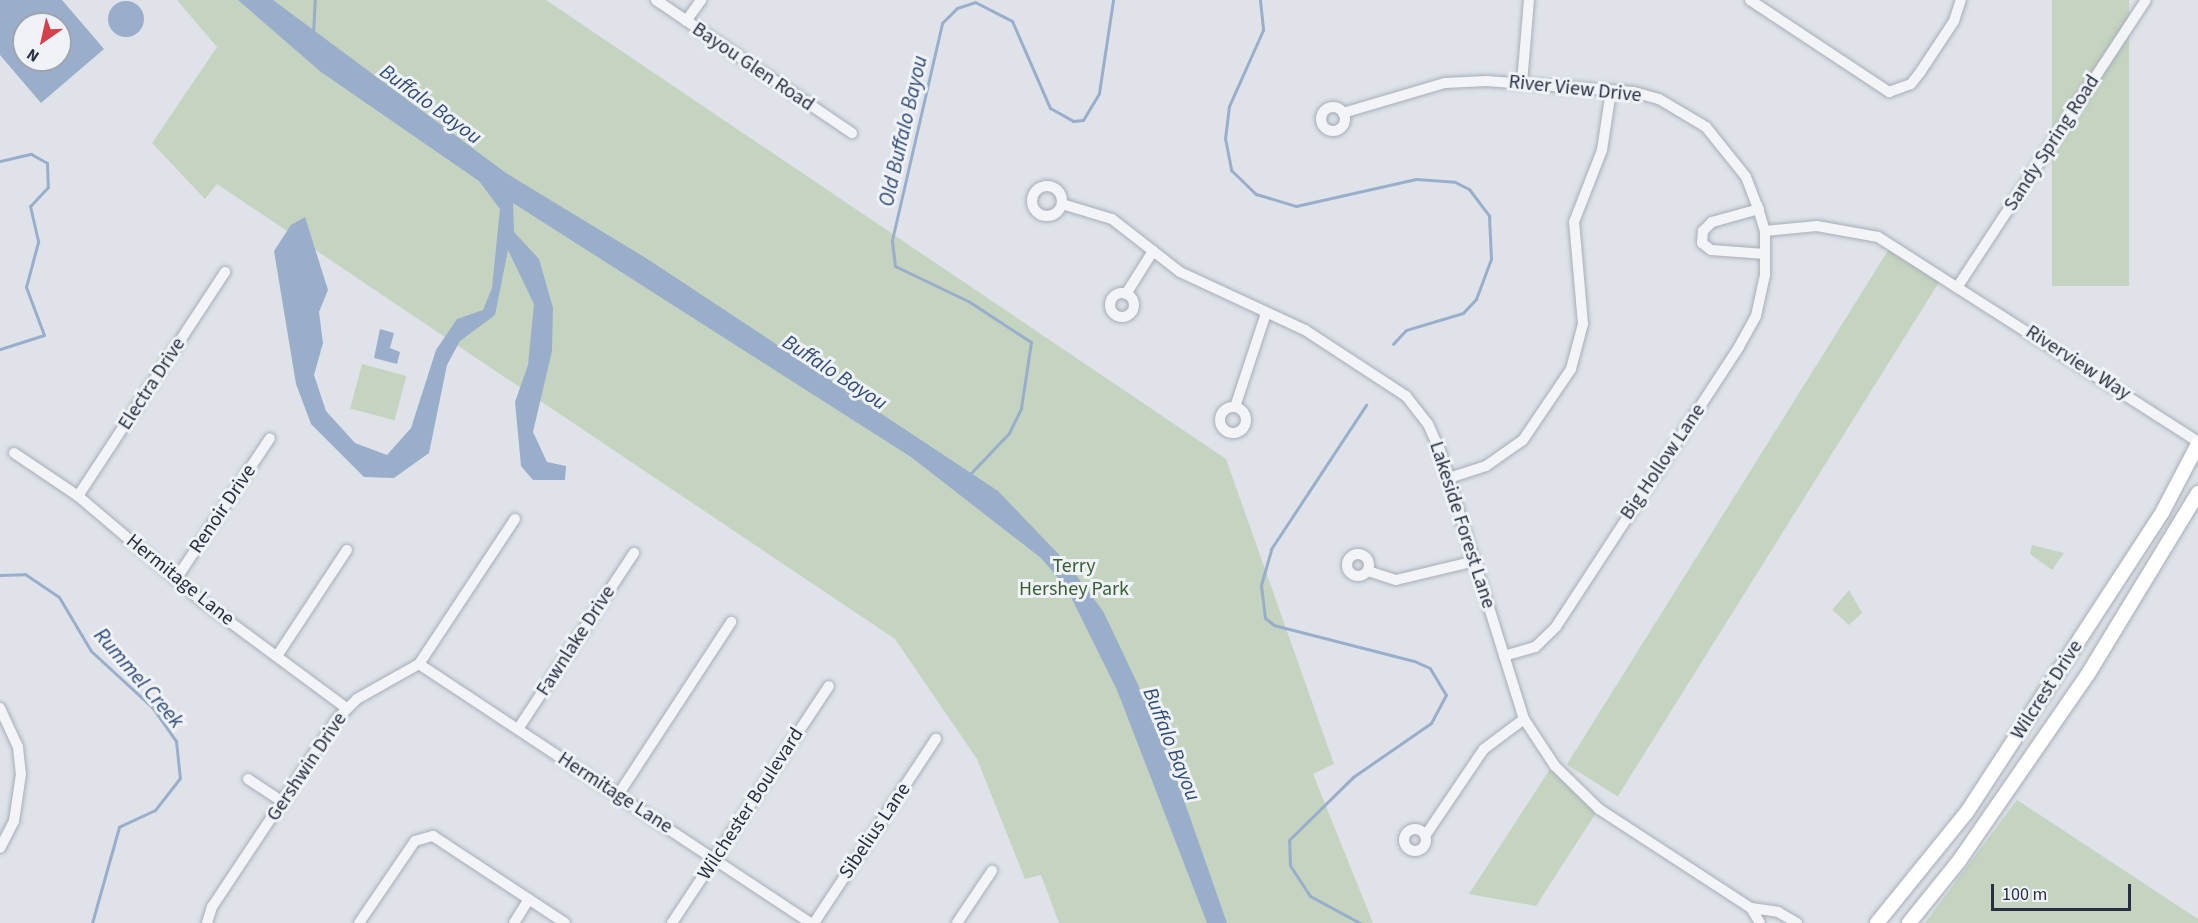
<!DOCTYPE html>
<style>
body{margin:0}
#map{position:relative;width:2198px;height:923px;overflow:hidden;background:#dfe3e9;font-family:"Source Sans 3",sans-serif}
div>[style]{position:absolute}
.green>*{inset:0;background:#c4d4c0;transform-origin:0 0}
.water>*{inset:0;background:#99aecb}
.round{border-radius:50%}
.stream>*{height:3px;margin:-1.5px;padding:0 1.5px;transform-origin:1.5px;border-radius:1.5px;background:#99aecb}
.roads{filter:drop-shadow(0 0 2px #a8adb7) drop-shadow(0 0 2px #a8adb7)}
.minor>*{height:10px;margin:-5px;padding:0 5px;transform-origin:5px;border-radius:5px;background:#f2f4f7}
.minor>.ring{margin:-5px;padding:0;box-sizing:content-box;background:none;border:10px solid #f2f4f7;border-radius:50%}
.major>*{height:14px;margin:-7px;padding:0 7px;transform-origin:7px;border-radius:7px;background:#fff}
span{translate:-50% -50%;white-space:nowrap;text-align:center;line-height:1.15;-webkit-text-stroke:6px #eff2f7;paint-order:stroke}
.street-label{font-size:20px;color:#282f41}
.park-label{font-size:20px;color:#395e34}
.water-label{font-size:21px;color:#304b77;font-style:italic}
.north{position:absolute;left:12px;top:12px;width:60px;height:60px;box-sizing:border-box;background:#eff2f7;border:2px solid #9fa4ae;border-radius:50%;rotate:214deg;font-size:16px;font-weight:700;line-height:24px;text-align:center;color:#282f41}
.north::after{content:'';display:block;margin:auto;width:21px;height:27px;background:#d43f4b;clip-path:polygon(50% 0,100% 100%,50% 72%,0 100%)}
.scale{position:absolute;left:1991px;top:884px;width:140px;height:27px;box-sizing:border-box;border:3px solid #282f41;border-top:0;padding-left:8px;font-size:18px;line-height:21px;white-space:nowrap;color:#282f41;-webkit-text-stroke:4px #eff2f7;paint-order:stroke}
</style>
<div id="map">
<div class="green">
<i style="clip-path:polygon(177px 0,546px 0,1226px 459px,1334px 764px,1313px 774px,1373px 923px,1059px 923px,1041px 875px,1025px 879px,977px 759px,895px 639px,217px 184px,205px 199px,152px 143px,217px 47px)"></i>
<i style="left:2052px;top:0;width:77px;height:286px"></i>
<i style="left:1889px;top:249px;width:60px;height:608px;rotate:32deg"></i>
<i style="left:362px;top:364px;width:46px;height:46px;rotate:15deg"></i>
<i style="clip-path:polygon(2032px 545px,2064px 553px,2052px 570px,2030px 554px)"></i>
<i style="clip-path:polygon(1849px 590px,1862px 613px,1849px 625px,1832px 610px)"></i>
<i style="clip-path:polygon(1550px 769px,1596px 813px,1536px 906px,1469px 894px)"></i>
<i style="clip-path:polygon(2017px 800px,2198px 919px,2198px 923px,1925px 923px)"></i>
</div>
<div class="water">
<i style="clip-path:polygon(evenodd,0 0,62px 0,104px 49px,41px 103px,0 55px,0 0,24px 24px,60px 24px,60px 60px,24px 60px,24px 24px)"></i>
<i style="clip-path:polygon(238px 0,273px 0,506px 173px,649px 260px,998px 491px,1067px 563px,1103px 611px,1159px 729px,1227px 923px,1207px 923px,1117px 690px,1066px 587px,1041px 558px,911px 457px,513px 203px,514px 232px,539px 259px,553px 308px,552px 351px,533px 432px,547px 462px,566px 466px,565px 480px,533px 480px,521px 466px,515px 402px,528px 365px,534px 304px,508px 250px,495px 315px,460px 341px,447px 365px,429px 453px,394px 478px,364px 477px,311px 424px,296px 384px,274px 251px,291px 225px,305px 217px,328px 290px,319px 312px,323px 343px,314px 375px,326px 411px,355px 443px,387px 455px,411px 428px,436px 350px,457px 319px,483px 310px,492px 288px,500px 209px,479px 181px,321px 72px)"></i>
<i class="round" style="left:108px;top:1px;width:36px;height:36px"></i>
<i style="clip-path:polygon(380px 329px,394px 333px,390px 348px,400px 352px,397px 364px,374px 358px)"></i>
</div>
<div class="stream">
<i style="left:1260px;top:0;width:30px;rotate:84deg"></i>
<i style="left:1263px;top:30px;width:83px;rotate:114.1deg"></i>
<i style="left:1229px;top:106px;width:32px;rotate:97deg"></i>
<i style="left:1225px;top:138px;width:33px;rotate:79deg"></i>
<i style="left:1231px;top:170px;width:35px;rotate:44deg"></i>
<i style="left:1256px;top:194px;width:42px;rotate:16.7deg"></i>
<i style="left:1296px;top:206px;width:123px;rotate:-12.7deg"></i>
<i style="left:1416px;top:179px;width:39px;rotate:4deg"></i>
<i style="left:1455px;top:182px;width:16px;rotate:27deg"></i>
<i style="left:1469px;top:189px;width:34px;rotate:53deg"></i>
<i style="left:1489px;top:216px;width:43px;rotate:87.3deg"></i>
<i style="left:1491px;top:259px;width:43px;rotate:110.6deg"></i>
<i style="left:1476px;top:299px;width:19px;rotate:133deg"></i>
<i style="left:1463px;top:313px;width:59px;rotate:163.4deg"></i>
<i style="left:1406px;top:330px;width:19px;rotate:133deg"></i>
<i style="left:313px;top:34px;width:34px;rotate:-87deg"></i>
<i style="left:0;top:161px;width:32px;rotate:-13deg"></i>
<i style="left:31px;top:154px;width:18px;rotate:29deg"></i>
<i style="left:47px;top:163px;width:24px;rotate:88deg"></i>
<i style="left:48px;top:187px;width:26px;rotate:133deg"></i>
<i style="left:30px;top:206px;width:37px;rotate:77deg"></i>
<i style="left:38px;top:242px;width:47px;rotate:104.9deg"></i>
<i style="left:26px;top:287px;width:51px;rotate:69.4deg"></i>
<i style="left:44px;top:335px;width:46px;rotate:162.3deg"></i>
<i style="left:970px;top:474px;width:57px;rotate:-46.4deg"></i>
<i style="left:1009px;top:433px;width:28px;rotate:-64deg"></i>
<i style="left:1021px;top:408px;width:67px;rotate:-81.4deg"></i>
<i style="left:1031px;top:342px;width:75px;rotate:-146.9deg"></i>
<i style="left:968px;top:301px;width:81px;rotate:-154.4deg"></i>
<i style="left:895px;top:266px;width:26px;rotate:-97deg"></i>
<i style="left:892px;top:240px;width:223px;rotate:-77deg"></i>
<i style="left:942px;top:23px;width:21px;rotate:-45deg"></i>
<i style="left:957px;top:8px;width:19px;rotate:-18deg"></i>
<i style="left:975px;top:2px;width:42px;rotate:27.2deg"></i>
<i style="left:1012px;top:21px;width:95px;rotate:66.4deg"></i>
<i style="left:1050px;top:108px;width:26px;rotate:29deg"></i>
<i style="left:1073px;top:121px;width:10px;rotate:-6deg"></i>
<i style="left:1083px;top:120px;width:31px;rotate:-59deg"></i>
<i style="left:1099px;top:93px;width:94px;rotate:-81.4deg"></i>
<i style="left:0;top:575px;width:25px;rotate:-2deg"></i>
<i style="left:25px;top:574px;width:41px;rotate:34.1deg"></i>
<i style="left:59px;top:597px;width:63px;rotate:59.3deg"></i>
<i style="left:91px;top:651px;width:83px;rotate:42.6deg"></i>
<i style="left:152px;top:707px;width:42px;rotate:54.8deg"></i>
<i style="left:176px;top:741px;width:37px;rotate:84deg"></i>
<i style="left:180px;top:778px;width:41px;rotate:128deg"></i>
<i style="left:155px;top:810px;width:40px;rotate:155deg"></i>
<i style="left:119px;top:827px;width:100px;rotate:105.7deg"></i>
<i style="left:1360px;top:923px;width:57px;rotate:-151.6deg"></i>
<i style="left:1310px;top:896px;width:37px;rotate:-123deg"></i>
<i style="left:1290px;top:865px;width:25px;rotate:-92deg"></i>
<i style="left:1289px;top:840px;width:90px;rotate:-44.5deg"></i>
<i style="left:1353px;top:777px;width:95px;rotate:-34.7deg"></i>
<i style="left:1431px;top:723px;width:32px;rotate:-62deg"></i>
<i style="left:1446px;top:695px;width:31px;rotate:-121deg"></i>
<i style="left:1430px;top:668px;width:17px;rotate:-156deg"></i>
<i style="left:1414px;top:661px;width:145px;rotate:-165.6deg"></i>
<i style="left:1274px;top:625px;width:11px;rotate:-142deg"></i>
<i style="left:1265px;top:618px;width:33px;rotate:-97deg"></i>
<i style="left:1261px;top:585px;width:37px;rotate:-74deg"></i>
<i style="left:1271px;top:549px;width:173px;rotate:-56.6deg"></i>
</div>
<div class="roads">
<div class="minor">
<i style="left:656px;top:0;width:237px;rotate:34.2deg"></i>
<i style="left:1750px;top:0;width:167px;rotate:33.5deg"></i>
<i style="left:1889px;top:92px;width:23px;rotate:-20deg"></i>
<i style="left:1911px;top:84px;width:16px;rotate:-52deg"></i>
<i style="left:1921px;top:71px;width:60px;rotate:-56.6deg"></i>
<i style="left:1954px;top:21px;width:22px;rotate:-72deg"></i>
<i style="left:686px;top:21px;width:26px;rotate:-54deg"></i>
<i style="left:1522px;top:83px;width:83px;rotate:-85.2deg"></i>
<i class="ring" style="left:1321px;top:107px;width:14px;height:14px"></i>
<i style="left:1343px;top:113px;width:106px;rotate:-16.4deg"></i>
<i style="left:1445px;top:83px;width:41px;rotate:-2.8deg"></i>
<i style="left:1486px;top:81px;width:148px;rotate:4.3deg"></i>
<i style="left:1634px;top:92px;width:26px;rotate:16deg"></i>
<i style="left:1659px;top:99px;width:55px;rotate:30.8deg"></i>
<i style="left:1706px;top:127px;width:64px;rotate:51.3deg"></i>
<i style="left:1746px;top:177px;width:30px;rotate:69deg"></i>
<i style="left:1757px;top:205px;width:27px;rotate:73deg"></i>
<i style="left:1765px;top:231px;width:44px;rotate:90deg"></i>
<i style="left:1765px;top:275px;width:42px;rotate:102.4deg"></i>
<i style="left:1756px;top:316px;width:35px;rotate:119deg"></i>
<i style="left:1739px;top:347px;width:334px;rotate:123.2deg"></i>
<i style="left:1556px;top:627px;width:29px;rotate:136deg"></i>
<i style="left:1535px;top:647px;width:32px;rotate:164deg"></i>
<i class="ring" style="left:1032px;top:186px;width:20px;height:20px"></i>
<i style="left:1062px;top:204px;width:52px;rotate:16.7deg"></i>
<i style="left:1112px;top:219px;width:86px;rotate:37.9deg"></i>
<i style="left:1180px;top:272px;width:138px;rotate:24.9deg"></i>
<i style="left:1305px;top:330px;width:121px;rotate:33.2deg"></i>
<i style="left:1406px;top:396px;width:36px;rotate:52deg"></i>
<i style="left:1428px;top:424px;width:30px;rotate:66deg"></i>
<i style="left:1440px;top:451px;width:281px;rotate:72.6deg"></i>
<i style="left:1524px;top:719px;width:56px;rotate:56.6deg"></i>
<i style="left:1555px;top:766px;width:62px;rotate:44.3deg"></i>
<i style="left:1599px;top:809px;width:181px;rotate:33.1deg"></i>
<i style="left:1751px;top:908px;width:27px;rotate:8deg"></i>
<i style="left:1778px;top:912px;width:22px;rotate:30deg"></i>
<i style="left:1759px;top:209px;width:49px;rotate:164.5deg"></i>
<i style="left:1712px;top:222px;width:13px;rotate:135deg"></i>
<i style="left:1703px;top:231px;width:12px;rotate:95deg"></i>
<i style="left:1702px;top:243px;width:11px;rotate:38deg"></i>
<i style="left:1711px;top:250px;width:54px;rotate:4.2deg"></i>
<i style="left:1765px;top:231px;width:52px;rotate:-5.5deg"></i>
<i style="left:1817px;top:226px;width:62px;rotate:10.2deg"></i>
<i style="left:1878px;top:237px;width:380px;rotate:32.6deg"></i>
<i style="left:1958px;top:286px;width:342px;rotate:-56.7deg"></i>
<i class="ring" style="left:1110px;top:293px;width:14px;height:14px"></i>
<i style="left:1126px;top:294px;width:51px;rotate:-57.9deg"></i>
<i style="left:1235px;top:407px;width:99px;rotate:-71.7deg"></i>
<i class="ring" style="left:1220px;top:407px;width:16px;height:16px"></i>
<i style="left:14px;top:453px;width:77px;rotate:33.9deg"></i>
<i style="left:78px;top:496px;width:164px;rotate:40.3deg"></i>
<i style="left:203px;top:602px;width:178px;rotate:36.5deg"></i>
<i style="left:1449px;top:478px;width:39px;rotate:-18deg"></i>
<i style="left:1486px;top:466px;width:45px;rotate:-35.1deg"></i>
<i style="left:1523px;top:440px;width:86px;rotate:-55.9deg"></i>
<i style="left:1571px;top:369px;width:47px;rotate:-75.1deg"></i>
<i style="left:1583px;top:324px;width:102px;rotate:-95deg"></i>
<i style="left:1574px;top:222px;width:77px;rotate:-68.7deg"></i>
<i style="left:1602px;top:150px;width:60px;rotate:-81.3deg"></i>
<i style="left:78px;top:496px;width:268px;rotate:-56.7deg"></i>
<i class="ring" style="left:1347px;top:554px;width:12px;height:12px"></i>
<i style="left:1368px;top:571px;width:29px;rotate:18deg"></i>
<i style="left:1396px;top:580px;width:81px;rotate:-13.5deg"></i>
<i style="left:176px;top:579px;width:169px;rotate:-56.3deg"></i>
<i style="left:277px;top:656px;width:127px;rotate:-56.6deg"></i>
<i style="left:419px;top:664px;width:470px;rotate:33.5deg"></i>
<i style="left:0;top:708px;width:43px;rotate:65.2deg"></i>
<i style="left:18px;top:747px;width:27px;rotate:84deg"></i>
<i style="left:21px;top:774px;width:48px;rotate:98.5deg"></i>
<i style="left:14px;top:821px;width:30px;rotate:117deg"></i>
<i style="left:518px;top:729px;width:211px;rotate:-56.6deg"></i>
<i style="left:248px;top:779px;width:42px;rotate:33.3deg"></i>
<i style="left:618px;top:795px;width:207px;rotate:-56.8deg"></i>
<i class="ring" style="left:1404px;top:829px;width:12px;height:12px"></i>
<i style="left:1425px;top:836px;width:105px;rotate:-55.9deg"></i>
<i style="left:1484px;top:749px;width:50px;rotate:-36.9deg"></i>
<i style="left:1751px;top:908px;width:17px;rotate:59deg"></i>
<i style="left:207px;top:923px;width:17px;rotate:-73deg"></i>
<i style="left:212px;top:907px;width:226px;rotate:-56.4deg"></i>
<i style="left:337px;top:719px;width:28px;rotate:-45deg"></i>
<i style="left:357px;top:699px;width:71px;rotate:-29.4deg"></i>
<i style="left:419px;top:664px;width:174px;rotate:-56.5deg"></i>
<i style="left:359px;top:923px;width:99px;rotate:-55.7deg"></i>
<i style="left:415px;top:841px;width:19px;rotate:-16deg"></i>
<i style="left:433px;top:836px;width:158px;rotate:33.4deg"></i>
<i style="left:514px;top:923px;width:28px;rotate:-58deg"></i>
<i style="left:672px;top:923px;width:284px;rotate:-56.5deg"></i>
<i style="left:814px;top:923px;width:221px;rotate:-56.5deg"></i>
<i style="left:957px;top:923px;width:63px;rotate:-56.1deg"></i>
</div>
<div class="major">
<i style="left:1877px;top:923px;width:143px;rotate:-51deg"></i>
<i style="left:1967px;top:812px;width:359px;rotate:-56.9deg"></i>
<i style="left:2163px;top:511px;width:76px;rotate:-62.4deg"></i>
<i style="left:1909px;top:923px;width:80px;rotate:-51.1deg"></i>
<i style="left:1959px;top:861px;width:227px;rotate:-55.4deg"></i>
<i style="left:2088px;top:674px;width:212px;rotate:-58.7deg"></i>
</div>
</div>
<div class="street-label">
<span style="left:753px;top:67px;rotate:34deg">Bayou Glen Road</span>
<span style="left:1575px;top:89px;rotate:6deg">River View Drive</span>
<span style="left:2052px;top:143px;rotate:-57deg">Sandy Spring Road</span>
<span style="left:2078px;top:363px;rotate:33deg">Riverview Way</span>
<span style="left:152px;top:384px;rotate:-57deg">Electra Drive</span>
<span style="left:1663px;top:462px;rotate:-56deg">Big Hollow Lane</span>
<span style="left:223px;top:509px;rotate:-56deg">Renoir Drive</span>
<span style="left:1462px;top:525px;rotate:72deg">Lakeside Forest Lane</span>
<span style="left:180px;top:580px;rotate:39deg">Hermitage Lane</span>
<span style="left:576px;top:641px;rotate:-57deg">Fawnlake Drive</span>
<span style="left:2047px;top:690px;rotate:-57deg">Wilcrest Drive</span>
<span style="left:307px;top:767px;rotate:-56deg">Gershwin Drive</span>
<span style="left:615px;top:793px;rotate:33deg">Hermitage Lane</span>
<span style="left:751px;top:804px;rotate:-57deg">Wilchester Boulevard</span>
<span style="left:875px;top:831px;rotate:-56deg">Sibelius Lane</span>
</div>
<div class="park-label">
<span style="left:1074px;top:578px">Terry<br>Hershey Park</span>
</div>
<div class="water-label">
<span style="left:431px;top:104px;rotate:36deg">Buffalo Bayou</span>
<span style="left:903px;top:131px;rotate:-77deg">Old Buffalo Bayou</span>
<span style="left:835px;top:372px;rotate:33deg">Buffalo Bayou</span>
<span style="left:139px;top:678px;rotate:49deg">Rummel Creek</span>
<span style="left:1172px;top:744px;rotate:68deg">Buffalo Bayou</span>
</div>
<div class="north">N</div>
<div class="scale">100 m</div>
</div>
